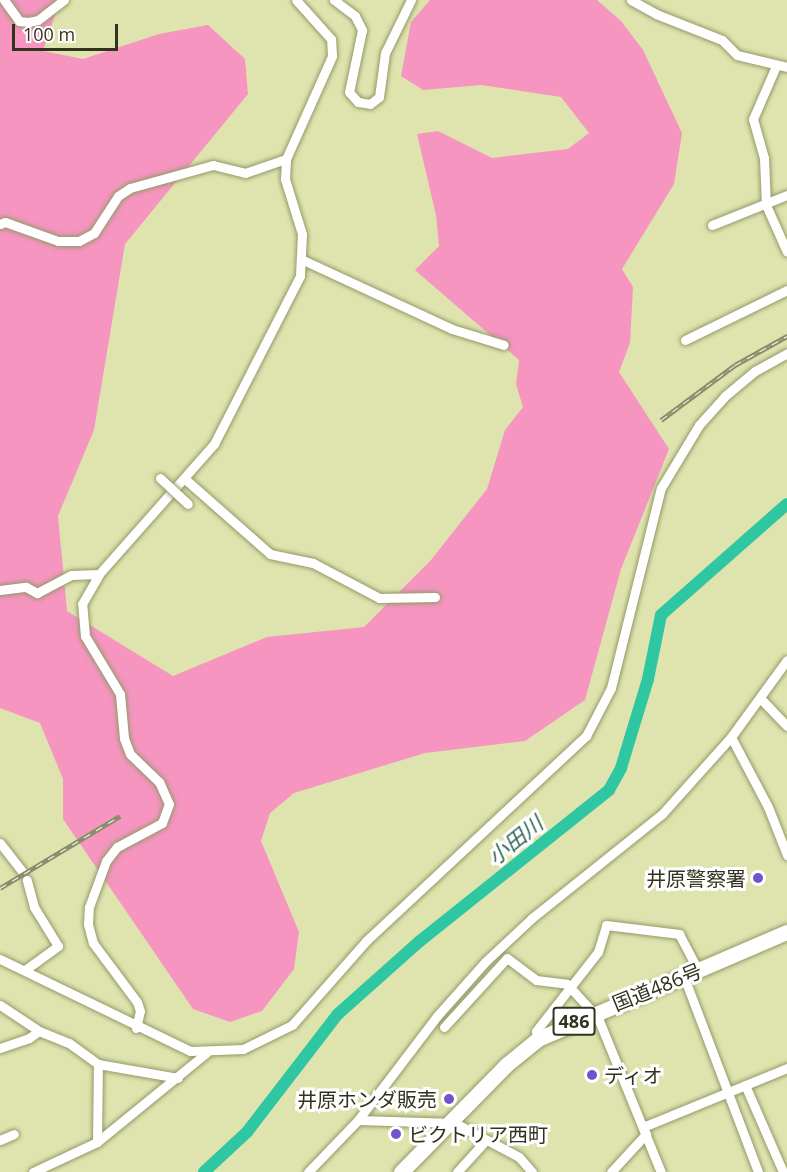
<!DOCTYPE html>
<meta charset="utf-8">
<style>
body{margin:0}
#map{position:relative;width:787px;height:1172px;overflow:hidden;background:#dfe4af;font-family:"Open Sans","Noto Sans JP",sans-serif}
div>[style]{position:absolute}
.green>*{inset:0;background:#f595c0}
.river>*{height:12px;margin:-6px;padding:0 6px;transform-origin:6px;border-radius:6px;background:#2ec7a2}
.roads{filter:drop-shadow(0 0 2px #959968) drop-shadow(0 0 2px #959968)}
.minor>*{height:9px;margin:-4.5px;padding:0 4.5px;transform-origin:4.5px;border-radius:4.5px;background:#fff}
.highway>*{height:15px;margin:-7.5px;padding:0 7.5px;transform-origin:7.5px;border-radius:7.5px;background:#fff}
.rail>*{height:4.5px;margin-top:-2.25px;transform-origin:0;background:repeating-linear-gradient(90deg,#fff 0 7px,#8b8e68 0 14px);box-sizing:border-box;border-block:2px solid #8b8e68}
.bridges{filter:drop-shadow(0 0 2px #959968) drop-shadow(0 0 2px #959968)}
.minor-bridge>*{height:9px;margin:-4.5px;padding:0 4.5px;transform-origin:4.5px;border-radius:4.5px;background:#fff}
.dots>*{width:16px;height:16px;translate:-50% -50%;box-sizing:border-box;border:3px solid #fff;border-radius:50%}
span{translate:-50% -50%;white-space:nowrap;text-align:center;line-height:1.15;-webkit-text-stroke:6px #fff;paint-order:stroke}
.shield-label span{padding:2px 4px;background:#fff;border:2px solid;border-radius:4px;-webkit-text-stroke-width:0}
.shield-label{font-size:18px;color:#32331e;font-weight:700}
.poi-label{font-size:20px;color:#32331e}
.right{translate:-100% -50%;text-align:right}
.left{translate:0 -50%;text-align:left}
.street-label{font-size:20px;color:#32331e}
.water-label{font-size:21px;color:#2b6454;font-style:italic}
.scale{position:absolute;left:12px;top:24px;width:106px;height:27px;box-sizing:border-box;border:3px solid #32331e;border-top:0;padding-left:8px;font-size:18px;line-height:21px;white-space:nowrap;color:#32331e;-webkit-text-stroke:4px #fff;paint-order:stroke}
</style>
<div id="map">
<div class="green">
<i style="clip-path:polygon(0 0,60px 0,43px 51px,83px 59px,159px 34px,208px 25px,245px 59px,248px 94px,125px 244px,94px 430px,58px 516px,67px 611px,173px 676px,267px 637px,364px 627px,431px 560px,487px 489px,505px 430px,523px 407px,516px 384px,519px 360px,415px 270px,439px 246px,436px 215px,417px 134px,438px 131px,492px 158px,568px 149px,589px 133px,561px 97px,481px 85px,423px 90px,401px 76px,411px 22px,430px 0,597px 0,621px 21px,643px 50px,682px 133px,674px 184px,622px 269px,633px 287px,630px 343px,619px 372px,669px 449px,621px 569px,585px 700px,525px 741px,425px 753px,294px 793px,270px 813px,261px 841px,299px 932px,294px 969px,262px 1011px,230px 1022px,193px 1009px,63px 819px,63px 779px,40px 723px,0 708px)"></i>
</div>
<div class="river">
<i style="left:204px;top:1172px;width:59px;rotate:-42.9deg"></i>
<i style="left:247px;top:1132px;width:149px;rotate:-52.4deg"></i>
<i style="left:338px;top:1014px;width:110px;rotate:-41.7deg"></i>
<i style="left:420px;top:941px;width:242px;rotate:-38.6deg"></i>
<i style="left:609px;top:790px;width:25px;rotate:-61deg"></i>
<i style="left:621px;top:768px;width:93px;rotate:-73.1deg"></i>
<i style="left:648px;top:679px;width:65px;rotate:-78.5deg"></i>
<i style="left:661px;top:615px;width:168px;rotate:-41.4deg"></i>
</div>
<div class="roads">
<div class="minor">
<i style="left:4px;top:0;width:26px;rotate:54deg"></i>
<i style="left:19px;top:21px;width:9px;rotate:6deg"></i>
<i style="left:28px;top:22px;width:10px;rotate:-11deg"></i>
<i style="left:38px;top:20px;width:33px;rotate:-38deg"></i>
<i style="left:334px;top:0;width:26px;rotate:37deg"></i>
<i style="left:355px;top:16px;width:16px;rotate:63deg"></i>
<i style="left:362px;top:30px;width:63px;rotate:101.8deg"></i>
<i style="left:349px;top:92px;width:13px;rotate:48deg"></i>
<i style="left:358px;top:102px;width:12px;rotate:9deg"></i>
<i style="left:370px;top:104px;width:11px;rotate:-38deg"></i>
<i style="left:379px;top:97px;width:44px;rotate:-82.2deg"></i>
<i style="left:385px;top:53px;width:59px;rotate:-63.9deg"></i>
<i style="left:631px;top:0;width:29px;rotate:29deg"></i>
<i style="left:656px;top:14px;width:71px;rotate:21.5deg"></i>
<i style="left:722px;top:40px;width:21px;rotate:45deg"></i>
<i style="left:737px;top:55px;width:51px;rotate:13.5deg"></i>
<i style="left:776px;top:66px;width:58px;rotate:113.5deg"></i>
<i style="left:753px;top:119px;width:41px;rotate:74.2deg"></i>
<i style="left:764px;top:158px;width:47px;rotate:87.6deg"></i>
<i style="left:766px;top:205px;width:51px;rotate:65.9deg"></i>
<i style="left:0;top:224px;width:5px;rotate:-22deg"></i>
<i style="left:5px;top:222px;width:56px;rotate:19.7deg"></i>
<i style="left:58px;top:241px;width:21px"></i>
<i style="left:79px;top:241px;width:17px;rotate:-28deg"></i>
<i style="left:94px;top:233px;width:44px;rotate:-57deg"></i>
<i style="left:118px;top:196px;width:14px;rotate:-34deg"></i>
<i style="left:130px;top:188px;width:86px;rotate:-15.5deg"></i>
<i style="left:213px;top:165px;width:33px;rotate:14deg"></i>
<i style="left:245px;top:173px;width:43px;rotate:-18.9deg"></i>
<i style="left:712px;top:225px;width:81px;rotate:-21.8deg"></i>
<i style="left:303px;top:260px;width:164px;rotate:24.8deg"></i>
<i style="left:452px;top:329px;width:54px;rotate:17.1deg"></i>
<i style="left:685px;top:340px;width:114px;rotate:-26.1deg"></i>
<i style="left:185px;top:479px;width:113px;rotate:41.4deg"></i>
<i style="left:270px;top:554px;width:44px;rotate:11.8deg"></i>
<i style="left:313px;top:563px;width:75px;rotate:27.9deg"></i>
<i style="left:379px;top:598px;width:56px;rotate:-1deg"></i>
<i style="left:0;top:590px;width:26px;rotate:-7deg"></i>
<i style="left:26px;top:587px;width:13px;rotate:29deg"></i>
<i style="left:37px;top:593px;width:38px;rotate:-28deg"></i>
<i style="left:71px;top:575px;width:28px;rotate:-2deg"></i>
<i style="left:760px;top:698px;width:39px;rotate:46deg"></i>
<i style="left:731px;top:737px;width:79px;rotate:62.1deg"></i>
<i style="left:768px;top:807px;width:52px;rotate:68.4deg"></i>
<i style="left:0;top:843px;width:36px;rotate:52deg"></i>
<i style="left:0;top:959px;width:211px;rotate:25.8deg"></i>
<i style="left:190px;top:1051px;width:53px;rotate:-2.2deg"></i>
<i style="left:243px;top:1049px;width:55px;rotate:-26.1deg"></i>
<i style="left:292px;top:1025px;width:112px;rotate:-48.6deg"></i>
<i style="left:366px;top:941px;width:301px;rotate:-43deg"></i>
<i style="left:586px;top:736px;width:54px;rotate:-62.5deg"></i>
<i style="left:611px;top:688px;width:206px;rotate:-76deg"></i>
<i style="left:661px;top:488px;width:74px;rotate:-58.9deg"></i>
<i style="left:699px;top:425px;width:39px;rotate:-48deg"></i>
<i style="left:725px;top:396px;width:39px;rotate:-40deg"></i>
<i style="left:755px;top:371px;width:37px;rotate:-29deg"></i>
<i style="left:25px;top:970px;width:41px;rotate:-36deg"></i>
<i style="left:58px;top:946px;width:46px;rotate:-121.6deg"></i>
<i style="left:34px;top:907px;width:28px;rotate:-105deg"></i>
<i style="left:684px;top:977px;width:209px;rotate:69.2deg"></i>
<i style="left:0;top:1005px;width:47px;rotate:33.7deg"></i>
<i style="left:39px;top:1031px;width:32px;rotate:22deg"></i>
<i style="left:69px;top:1043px;width:36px;rotate:36deg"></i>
<i style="left:98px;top:1064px;width:81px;rotate:9.9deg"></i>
<i style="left:444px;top:1027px;width:93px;rotate:-47.6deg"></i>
<i style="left:507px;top:958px;width:36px;rotate:37deg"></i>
<i style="left:536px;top:980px;width:31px;rotate:7deg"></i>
<i style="left:567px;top:984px;width:46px;rotate:47.6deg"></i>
<i style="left:598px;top:1018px;width:166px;rotate:67.8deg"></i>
<i style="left:136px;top:1028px;width:17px;rotate:-77deg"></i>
<i style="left:140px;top:1011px;width:9px;rotate:-108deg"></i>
<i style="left:137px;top:1002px;width:74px;rotate:-126.7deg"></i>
<i style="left:93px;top:943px;width:20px;rotate:-105deg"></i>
<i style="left:88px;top:924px;width:17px;rotate:-87deg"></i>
<i style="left:89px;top:907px;width:49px;rotate:-69.7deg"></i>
<i style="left:106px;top:861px;width:18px;rotate:-52deg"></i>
<i style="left:117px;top:847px;width:51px;rotate:-28.1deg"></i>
<i style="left:162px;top:823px;width:20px;rotate:-70deg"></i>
<i style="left:169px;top:804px;width:24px;rotate:-114deg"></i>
<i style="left:159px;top:782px;width:40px;rotate:-136deg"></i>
<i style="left:130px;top:754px;width:17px;rotate:-111deg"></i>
<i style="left:124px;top:738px;width:44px;rotate:-95.2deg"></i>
<i style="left:120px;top:694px;width:68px;rotate:-121.1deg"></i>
<i style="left:85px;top:636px;width:32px;rotate:-95deg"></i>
<i style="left:82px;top:604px;width:34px;rotate:-60deg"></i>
<i style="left:99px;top:574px;width:174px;rotate:-48.5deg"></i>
<i style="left:214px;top:444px;width:189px;rotate:-62.9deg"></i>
<i style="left:300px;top:276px;width:42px;rotate:-87.3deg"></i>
<i style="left:302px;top:234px;width:58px;rotate:-107.2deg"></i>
<i style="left:285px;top:179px;width:20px;rotate:-87deg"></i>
<i style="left:286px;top:159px;width:113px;rotate:-65.9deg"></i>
<i style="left:332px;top:56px;width:17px;rotate:-93deg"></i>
<i style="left:331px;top:39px;width:52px;rotate:-131.9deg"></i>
<i style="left:538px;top:1039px;width:8px;rotate:-104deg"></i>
<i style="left:536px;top:1031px;width:100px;rotate:-51.9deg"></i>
<i style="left:598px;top:952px;width:28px;rotate:-73deg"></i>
<i style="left:606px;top:925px;width:74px;rotate:7deg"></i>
<i style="left:679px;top:934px;width:41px;rotate:62.2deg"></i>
<i style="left:0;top:1048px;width:31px;rotate:-19deg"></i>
<i style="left:29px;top:1038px;width:12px;rotate:-35deg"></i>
<i style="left:745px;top:1085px;width:95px;rotate:66.4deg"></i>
<i style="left:358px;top:1120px;width:97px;rotate:1.8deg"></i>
<i style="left:455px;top:1123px;width:72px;rotate:28deg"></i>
<i style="left:519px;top:1157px;width:20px;rotate:49deg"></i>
<i style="left:643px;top:1127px;width:156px;rotate:-22.3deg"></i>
<i style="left:0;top:1140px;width:15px;rotate:-23deg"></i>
<i style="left:97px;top:1142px;width:78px;rotate:-89.3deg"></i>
<i style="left:33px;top:1172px;width:71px;rotate:-25.1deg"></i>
<i style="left:97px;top:1142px;width:141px;rotate:-39.2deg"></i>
<i style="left:308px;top:1172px;width:72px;rotate:-46.1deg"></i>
<i style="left:358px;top:1120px;width:131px;rotate:-52.8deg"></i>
<i style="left:437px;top:1016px;width:72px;rotate:-48.4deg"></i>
<i style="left:485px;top:962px;width:64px;rotate:-43.1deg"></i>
<i style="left:532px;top:918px;width:166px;rotate:-38.7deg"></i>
<i style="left:662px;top:814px;width:103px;rotate:-48.1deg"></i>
<i style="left:731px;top:737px;width:95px;rotate:-54deg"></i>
<i style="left:457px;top:1172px;width:43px;rotate:-47.8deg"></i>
<i style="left:611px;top:1172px;width:52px;rotate:-47.4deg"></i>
</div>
<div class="highway">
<i style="left:401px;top:1172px;width:150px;rotate:-45.5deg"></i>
<i style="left:506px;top:1065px;width:41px;rotate:-39.1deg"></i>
<i style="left:538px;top:1039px;width:271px;rotate:-23.3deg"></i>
</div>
</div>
<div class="rail">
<i style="left:661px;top:420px;width:92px;rotate:-36.6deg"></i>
<i style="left:735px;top:365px;width:60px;rotate:-29.1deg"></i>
<i style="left:0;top:888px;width:140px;rotate:-31deg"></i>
</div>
<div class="bridges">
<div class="minor-bridge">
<i style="left:160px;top:478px;width:38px;rotate:43deg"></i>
</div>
</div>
<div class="dots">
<i style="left:758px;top:878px;background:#7352cb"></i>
<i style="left:592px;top:1075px;background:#7352cb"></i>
<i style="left:449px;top:1099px;background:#7352cb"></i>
<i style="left:396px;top:1134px;background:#7352cb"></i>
</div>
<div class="shield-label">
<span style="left:574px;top:1021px">486</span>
</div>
<div class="poi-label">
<span class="right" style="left:746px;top:878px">井原警察署</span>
<span class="left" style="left:604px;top:1075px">ディオ</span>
<span class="right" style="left:437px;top:1099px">井原ホンダ販売</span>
<span class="left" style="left:408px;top:1134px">ビクトリア西町</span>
</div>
<div class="street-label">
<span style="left:657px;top:987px;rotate:-22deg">国道486号</span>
</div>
<div class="water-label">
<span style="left:515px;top:840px;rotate:-39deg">小田川</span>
</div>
<div class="scale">100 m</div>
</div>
